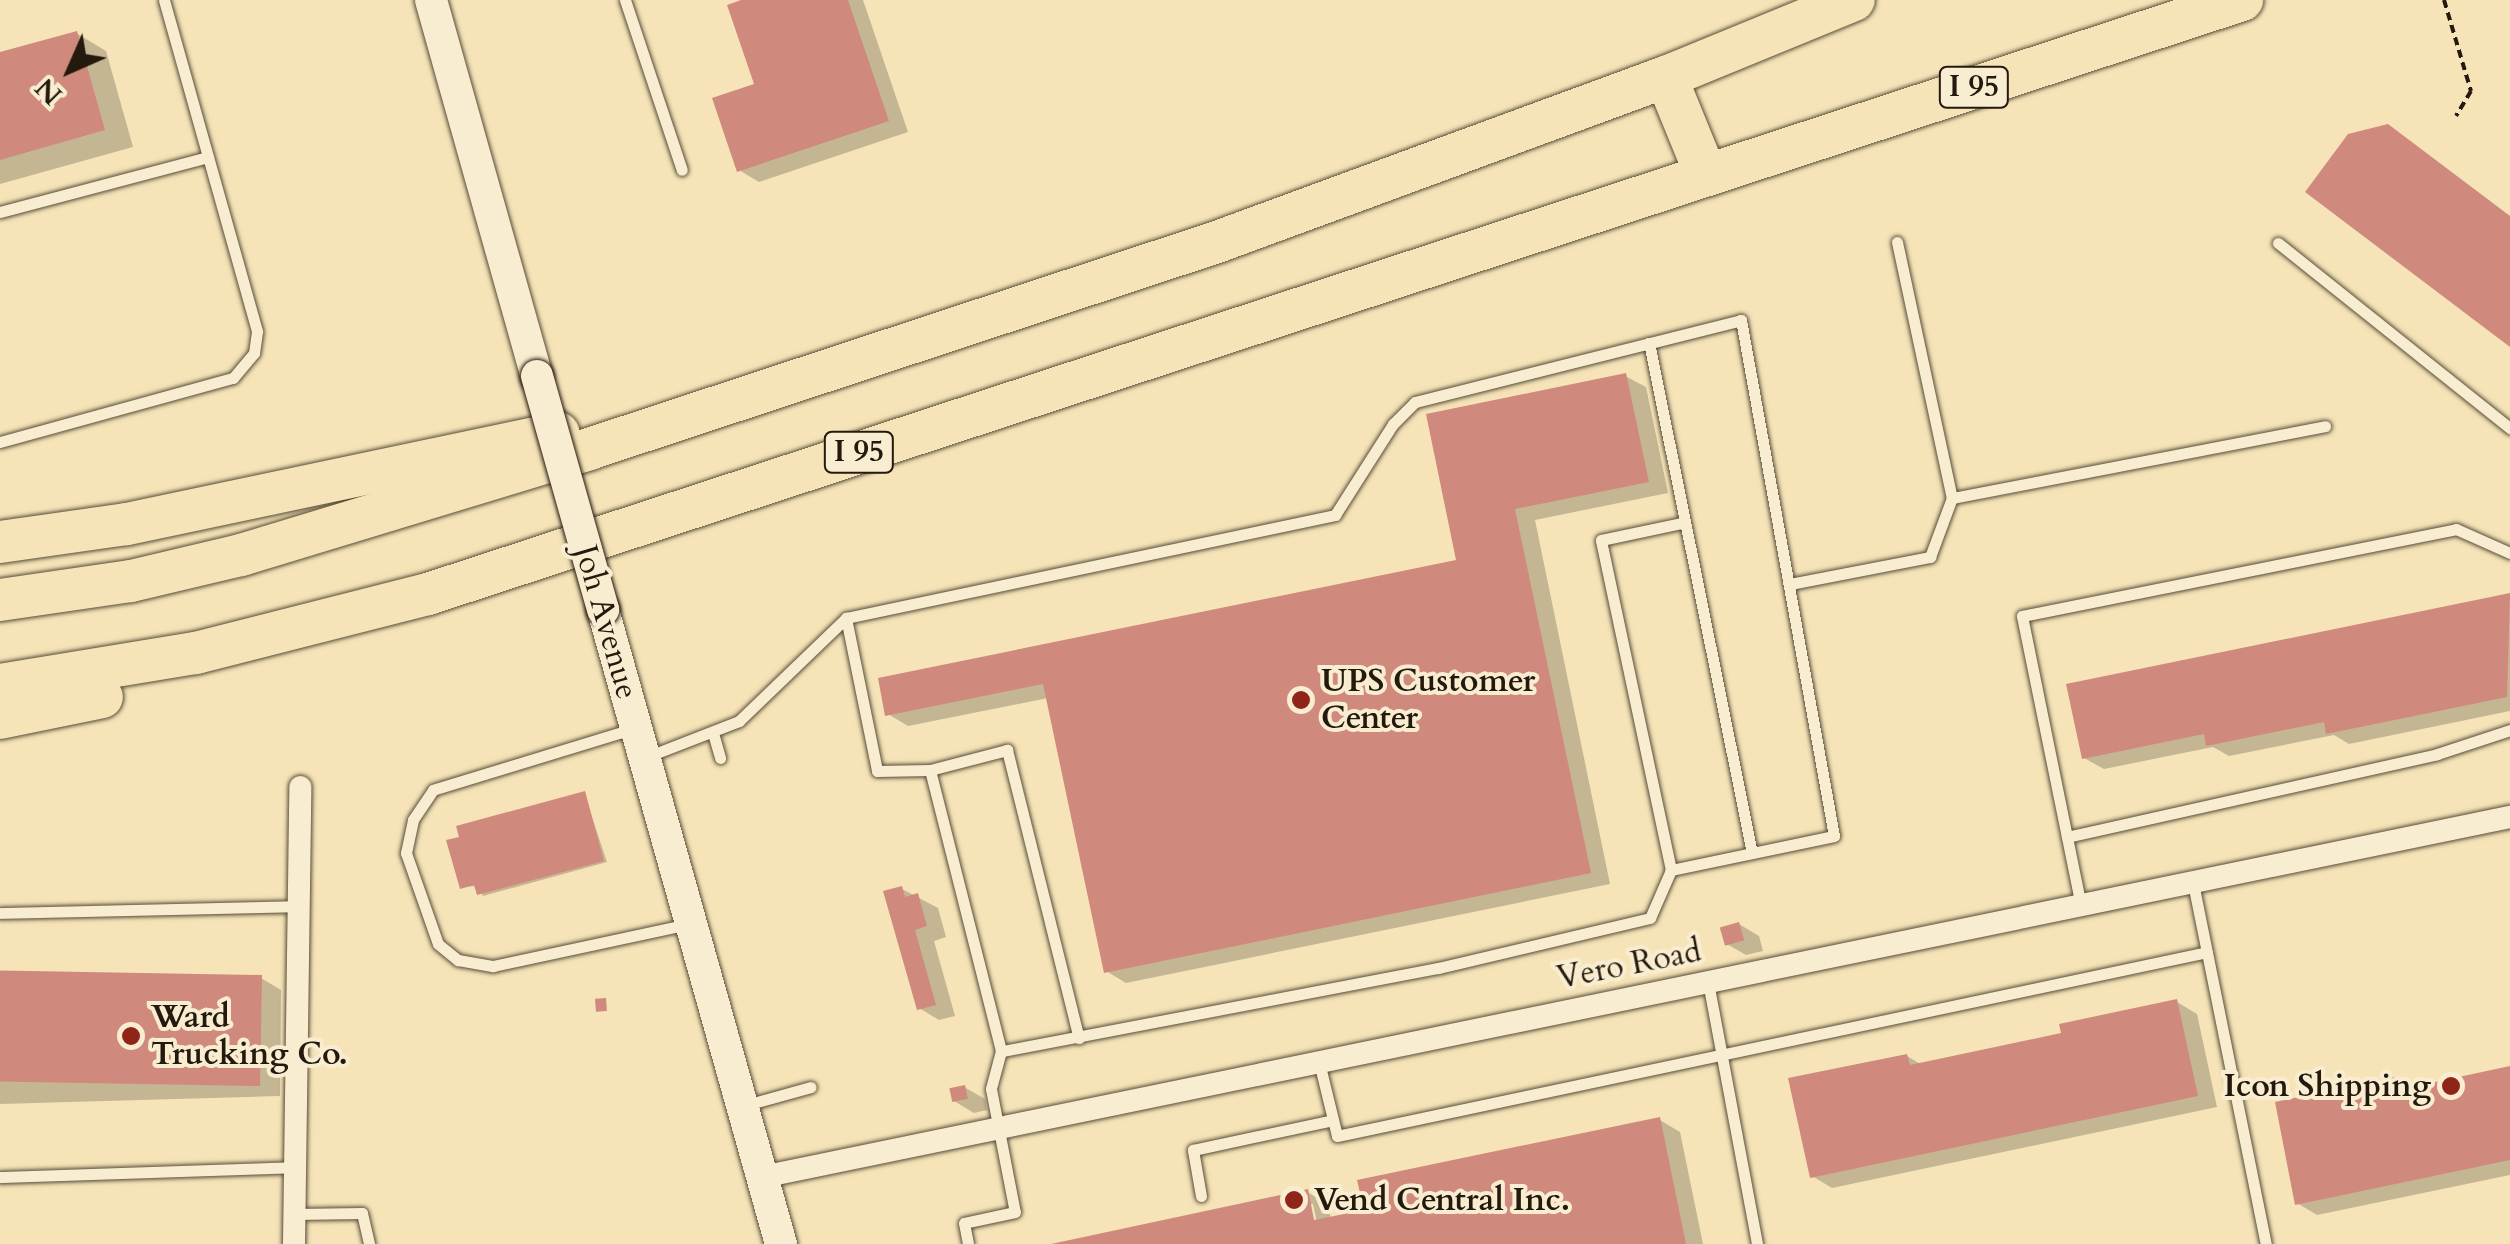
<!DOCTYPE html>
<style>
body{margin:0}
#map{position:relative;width:2510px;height:1244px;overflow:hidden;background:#f6e4b8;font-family:Cardo,serif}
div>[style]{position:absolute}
.shadow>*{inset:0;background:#0003}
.building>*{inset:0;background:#d0897d;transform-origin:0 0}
.path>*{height:4px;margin-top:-2px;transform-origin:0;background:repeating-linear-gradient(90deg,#24190d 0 8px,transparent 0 13px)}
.roads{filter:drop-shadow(0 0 2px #584c38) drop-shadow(0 0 2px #584c38)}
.lane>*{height:11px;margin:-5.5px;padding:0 5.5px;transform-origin:5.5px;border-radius:5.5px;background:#f9edd1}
.street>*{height:22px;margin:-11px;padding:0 11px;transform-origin:11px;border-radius:11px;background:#f9edd1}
.secondary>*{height:32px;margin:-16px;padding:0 16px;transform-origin:16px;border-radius:16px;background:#f9edd1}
.highway>*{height:42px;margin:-21px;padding:0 21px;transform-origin:21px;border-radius:21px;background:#f6e4b8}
.bridges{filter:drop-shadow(0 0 2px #24190d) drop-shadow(0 0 2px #24190d)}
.secondary-bridge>*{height:32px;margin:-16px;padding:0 16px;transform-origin:16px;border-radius:16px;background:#f9edd1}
.dots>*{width:28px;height:28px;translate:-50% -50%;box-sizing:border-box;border:5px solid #f9edd1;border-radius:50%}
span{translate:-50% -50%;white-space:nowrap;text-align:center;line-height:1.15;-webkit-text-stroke:8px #f9edd1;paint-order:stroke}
.shield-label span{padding:2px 8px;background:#f9edd1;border:2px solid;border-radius:8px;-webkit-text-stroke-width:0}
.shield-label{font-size:30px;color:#24190d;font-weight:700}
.street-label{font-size:32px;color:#24190d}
.poi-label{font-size:32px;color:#24190d;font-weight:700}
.left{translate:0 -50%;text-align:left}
.right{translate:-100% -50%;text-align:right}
.north{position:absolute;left:20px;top:20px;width:100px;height:100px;-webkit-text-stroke:8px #f9edd1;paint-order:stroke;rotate:225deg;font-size:28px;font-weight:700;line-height:40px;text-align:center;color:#24190d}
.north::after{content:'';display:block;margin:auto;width:35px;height:45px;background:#24190d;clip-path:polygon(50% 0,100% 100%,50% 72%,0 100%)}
</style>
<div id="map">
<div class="shadow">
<i style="clip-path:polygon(749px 0,863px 0,908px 132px,759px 182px,739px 170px,757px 85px)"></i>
<i style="clip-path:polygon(76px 33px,106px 51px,133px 147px,0 184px,0 55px)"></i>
<i style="clip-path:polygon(1625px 376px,1646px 387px,1668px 493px,1535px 520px,1610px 884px,1126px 983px,1106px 971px,1048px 698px,908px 726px,888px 714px,1459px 562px)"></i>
<i style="clip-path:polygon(2510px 596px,2510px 711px,2349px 744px,2334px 735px,2229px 756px,2213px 747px,2104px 769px,2084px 758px,2069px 686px)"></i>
<i style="clip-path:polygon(584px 793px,607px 862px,483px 896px,477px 886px,462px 887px)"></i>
<i style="clip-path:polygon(902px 889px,938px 908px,946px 937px,934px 941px,955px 1016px,939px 1020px,919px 1008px)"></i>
<i style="clip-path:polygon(1739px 924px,1759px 936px,1763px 951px,1746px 955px,1725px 943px)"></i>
<i style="clip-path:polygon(261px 978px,281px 990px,280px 1096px,0 1104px,0 988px)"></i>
<i style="clip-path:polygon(2177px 1002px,2197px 1014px,2217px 1107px,1832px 1188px,1812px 1176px,1907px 1056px,1922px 1065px,2064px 1035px)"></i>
<i style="clip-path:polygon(2510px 1069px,2510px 1175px,2317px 1215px,2297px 1203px,2395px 1079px,2412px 1089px)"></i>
<i style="clip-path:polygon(964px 1087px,985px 1099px,987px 1110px,974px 1113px,954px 1101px)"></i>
<i style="clip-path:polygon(evenodd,1660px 1120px,1680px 1132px,1703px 1244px,1055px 1244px,1307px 1192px,1328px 1204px,1331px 1219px,1366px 1212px,1660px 1120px,1308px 1204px,1313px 1204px,1319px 1232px,1314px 1233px,1308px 1204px)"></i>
</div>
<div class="building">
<i style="clip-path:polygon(741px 0,848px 0,889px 121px,737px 172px,712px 98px,754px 84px,727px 5px)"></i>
<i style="clip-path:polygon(77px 31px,105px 130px,0 160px,0 52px)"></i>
<i style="clip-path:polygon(2388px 124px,2510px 216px,2510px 347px,2305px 192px,2348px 134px)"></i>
<i style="clip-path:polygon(1626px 373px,1649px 482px,1515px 509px,1591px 873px,1104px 973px,1043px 684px,885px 716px,878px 678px,1456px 560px,1426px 414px)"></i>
<i style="clip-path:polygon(2510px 593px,2507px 697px,2326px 734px,2324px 722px,2206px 746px,2204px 734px,2082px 759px,2066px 684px)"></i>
<i style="clip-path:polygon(585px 791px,604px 861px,477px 895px,474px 885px,460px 889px,446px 840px,459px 837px,456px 826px)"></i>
<i style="clip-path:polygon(902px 886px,905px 897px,918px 893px,927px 926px,915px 930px,936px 1005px,917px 1010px,883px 891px)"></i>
<i style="left:1739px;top:922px;width:19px;height:20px;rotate:74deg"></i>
<i style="left:262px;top:975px;width:111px;height:262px;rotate:91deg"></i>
<i style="left:606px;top:998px;width:13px;height:11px;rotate:86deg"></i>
<i style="clip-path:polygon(2177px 999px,2198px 1096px,1810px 1178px,1788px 1078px,1907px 1054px,1910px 1065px,2061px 1033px,2059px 1024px)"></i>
<i style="clip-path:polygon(2510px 1066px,2510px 1160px,2295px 1205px,2275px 1102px,2395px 1077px,2398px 1090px)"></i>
<i style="left:965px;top:1085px;width:14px;height:16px;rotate:78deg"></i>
<i style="clip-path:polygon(1660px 1117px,1686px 1244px,1051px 1244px,1308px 1189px,1314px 1220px,1364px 1210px,1357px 1180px)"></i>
</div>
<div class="path">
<i style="left:2444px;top:0;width:95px;rotate:73.5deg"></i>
<i style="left:2471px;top:91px;width:29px;rotate:121deg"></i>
</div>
<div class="roads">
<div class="lane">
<i style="left:625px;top:0;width:179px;rotate:71.5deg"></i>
<i style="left:0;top:212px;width:215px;rotate:-14.8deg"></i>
<i style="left:1897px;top:242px;width:262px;rotate:77.9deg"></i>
<i style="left:2278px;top:243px;width:297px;rotate:38.6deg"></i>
<i style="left:1649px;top:343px;width:520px;rotate:78.58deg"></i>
<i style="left:0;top:442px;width:242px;rotate:-15.4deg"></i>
<i style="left:233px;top:378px;width:33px;rotate:-50deg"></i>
<i style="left:254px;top:353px;width:22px;rotate:-82deg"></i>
<i style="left:257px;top:331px;width:344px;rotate:-105.7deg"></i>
<i style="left:1790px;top:584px;width:143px;rotate:-10.9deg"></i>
<i style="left:1930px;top:557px;width:63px;rotate:-69.6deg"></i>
<i style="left:1952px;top:498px;width:380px;rotate:-10.9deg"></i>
<i style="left:846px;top:618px;width:156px;rotate:78.5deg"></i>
<i style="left:877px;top:771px;width:53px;rotate:-1.1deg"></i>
<i style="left:930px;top:770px;width:290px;rotate:75.8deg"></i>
<i style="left:632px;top:729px;width:208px;rotate:163deg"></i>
<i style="left:433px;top:790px;width:36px;rotate:124deg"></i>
<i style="left:413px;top:820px;width:34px;rotate:102deg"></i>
<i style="left:406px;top:853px;width:96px;rotate:70.6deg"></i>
<i style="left:438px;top:944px;width:26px;rotate:39deg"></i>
<i style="left:458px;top:960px;width:36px;rotate:10deg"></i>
<i style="left:493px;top:966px;width:200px;rotate:-12.1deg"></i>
<i style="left:713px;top:733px;width:26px;rotate:74deg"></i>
<i style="left:649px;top:756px;width:97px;rotate:-21.3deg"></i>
<i style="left:739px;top:721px;width:149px;rotate:-43.9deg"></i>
<i style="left:846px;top:618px;width:500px;rotate:-11.9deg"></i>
<i style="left:1335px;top:515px;width:108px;rotate:-57.5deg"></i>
<i style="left:1393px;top:424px;width:31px;rotate:-45deg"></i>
<i style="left:1415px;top:402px;width:336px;rotate:-14.1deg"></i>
<i style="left:1741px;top:320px;width:524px;rotate:79.78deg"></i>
<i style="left:1834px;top:836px;width:167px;rotate:168.2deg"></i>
<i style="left:1671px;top:870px;width:52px;rotate:113.6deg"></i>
<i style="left:1650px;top:918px;width:218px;rotate:166.7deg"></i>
<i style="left:1438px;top:968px;width:445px;rotate:169.2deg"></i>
<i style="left:1001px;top:1051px;width:39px;rotate:105deg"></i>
<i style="left:991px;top:1089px;width:125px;rotate:79deg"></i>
<i style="left:1015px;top:1212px;width:52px;rotate:167.8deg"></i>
<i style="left:964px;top:1223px;width:21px;rotate:79deg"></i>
<i style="left:930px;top:770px;width:80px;rotate:-14.6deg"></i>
<i style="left:1007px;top:750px;width:297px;rotate:76deg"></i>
<i style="left:2067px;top:837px;width:379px;rotate:-12.6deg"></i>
<i style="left:2437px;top:754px;width:77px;rotate:-18.2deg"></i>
<i style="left:1671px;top:870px;width:337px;rotate:-102deg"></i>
<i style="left:1601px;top:540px;width:83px;rotate:-11.9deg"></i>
<i style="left:2193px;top:883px;width:368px;rotate:78.6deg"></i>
<i style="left:2081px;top:906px;width:296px;rotate:-101.5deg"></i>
<i style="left:2022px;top:616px;width:443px;rotate:-11.3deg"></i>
<i style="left:2456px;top:529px;width:59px;rotate:24deg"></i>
<i style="left:0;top:913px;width:299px;rotate:-1.3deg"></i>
<i style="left:1708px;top:982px;width:267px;rotate:79.4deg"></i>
<i style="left:1319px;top:1062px;width:76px;rotate:76.3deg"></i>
<i style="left:1337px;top:1136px;width:889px;rotate:-11.94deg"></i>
<i style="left:746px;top:1105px;width:67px;rotate:-15.5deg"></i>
<i style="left:0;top:1177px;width:295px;rotate:-1.9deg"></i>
<i style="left:1201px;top:1196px;width:47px;rotate:-99.9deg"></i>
<i style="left:1193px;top:1150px;width:143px;rotate:-12.1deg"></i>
<i style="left:294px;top:1214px;width:68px;rotate:-0.8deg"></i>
<i style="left:362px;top:1213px;width:32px;rotate:77deg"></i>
</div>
<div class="street">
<i style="left:762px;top:1177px;width:1785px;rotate:-11.64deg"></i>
<i style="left:294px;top:1244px;width:457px;rotate:-89.2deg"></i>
</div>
<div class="secondary">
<i style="left:431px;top:0;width:391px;rotate:74.3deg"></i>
<i style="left:603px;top:610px;width:659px;rotate:74.32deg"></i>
</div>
<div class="highway">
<i style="left:1666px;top:77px;width:106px;rotate:67.8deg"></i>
<i style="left:0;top:542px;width:128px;rotate:-8.1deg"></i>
<i style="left:127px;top:524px;width:441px;rotate:-11.9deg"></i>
<i style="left:0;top:600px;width:132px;rotate:-8.3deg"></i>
<i style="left:131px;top:581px;width:113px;rotate:-13.3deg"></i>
<i style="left:241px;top:555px;width:364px;rotate:-16.9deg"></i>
<i style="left:589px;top:449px;width:661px;rotate:-18.24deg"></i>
<i style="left:1217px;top:242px;width:478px;rotate:-20.2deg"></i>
<i style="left:1666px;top:77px;width:203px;rotate:-22.3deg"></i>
<i style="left:0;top:685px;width:199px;rotate:-9.3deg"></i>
<i style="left:196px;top:653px;width:239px;rotate:-14.3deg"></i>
<i style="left:428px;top:594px;width:1909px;rotate:-18.13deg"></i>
<i style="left:0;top:718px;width:104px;rotate:-11.6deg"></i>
</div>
</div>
<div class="bridges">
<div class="secondary-bridge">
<i style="left:537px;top:376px;width:243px;rotate:74.2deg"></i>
</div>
</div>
<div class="dots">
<i style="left:1301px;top:700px;background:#8f2418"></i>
<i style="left:131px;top:1036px;background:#8f2418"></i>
<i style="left:2451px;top:1086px;background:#8f2418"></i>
<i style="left:1294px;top:1200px;background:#8f2418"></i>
</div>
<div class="shield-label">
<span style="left:1974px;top:87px">I 95</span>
<span style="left:859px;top:452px">I 95</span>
</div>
<div class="street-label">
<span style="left:606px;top:622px;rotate:74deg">Joh Avenue</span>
<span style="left:1629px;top:965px;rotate:-11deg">Vero Road</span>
</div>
<div class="poi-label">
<span class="left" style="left:1321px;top:700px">UPS Customer<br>Center</span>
<span class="left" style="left:151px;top:1036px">Ward<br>Trucking Co.</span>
<span class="right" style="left:2431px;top:1086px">Icon Shipping</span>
<span class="left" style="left:1314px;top:1200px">Vend Central Inc.</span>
</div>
<div class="north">N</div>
</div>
